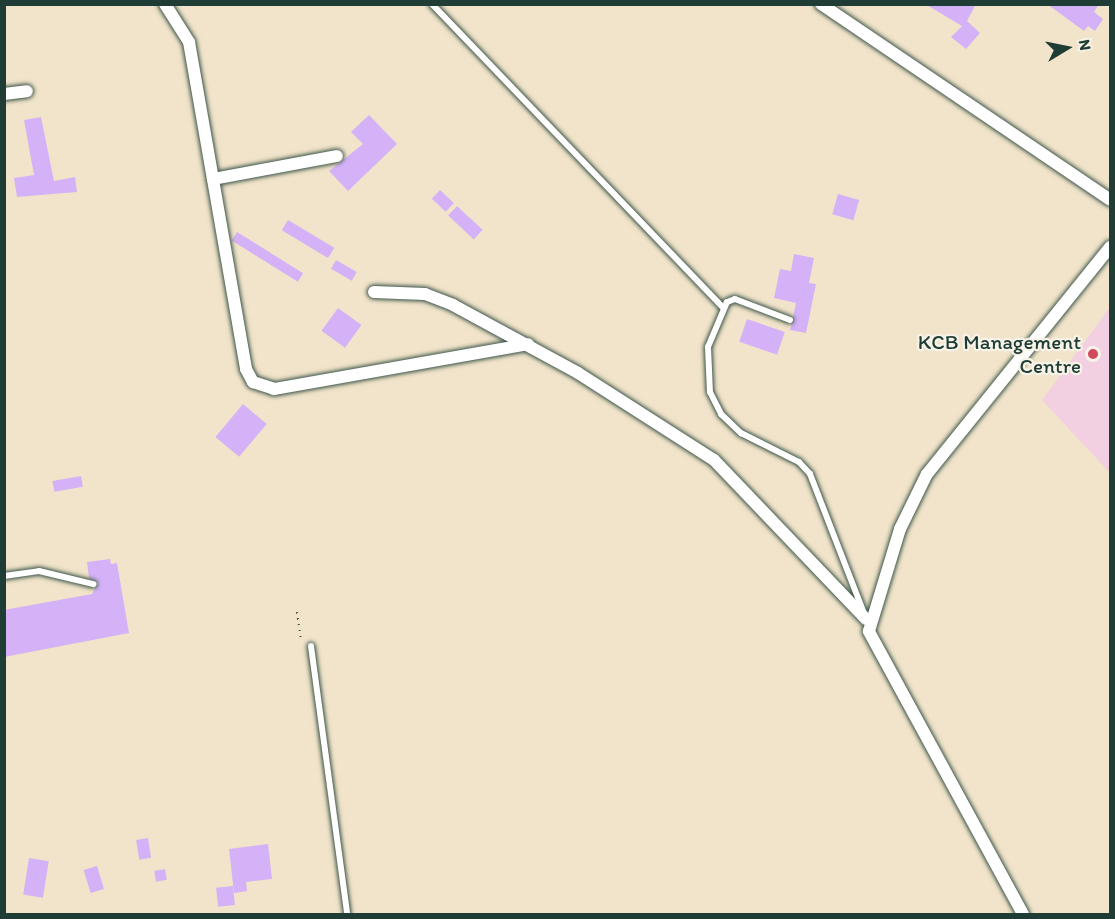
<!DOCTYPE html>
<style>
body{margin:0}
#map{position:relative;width:1115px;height:919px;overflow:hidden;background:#f1e4ca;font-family:Itim,sans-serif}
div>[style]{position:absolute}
.built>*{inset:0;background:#f2cfe1}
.building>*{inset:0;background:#d5b2f7;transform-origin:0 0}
.path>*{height:2px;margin-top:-1px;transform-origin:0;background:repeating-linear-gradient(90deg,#3e564a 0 1.5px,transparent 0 6px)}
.roads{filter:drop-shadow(0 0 2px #3e564a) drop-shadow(0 0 2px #3e564a)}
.service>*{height:6px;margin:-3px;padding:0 3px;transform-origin:3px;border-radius:3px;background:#fff}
.minor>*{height:12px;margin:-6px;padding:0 6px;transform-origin:6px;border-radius:6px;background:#fff}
.dots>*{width:16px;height:16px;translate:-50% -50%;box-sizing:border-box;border:3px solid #f7f3e8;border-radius:50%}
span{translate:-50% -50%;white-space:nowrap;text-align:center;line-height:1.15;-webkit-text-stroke:4.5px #f7f3e8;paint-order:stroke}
.poi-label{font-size:21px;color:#1f3d34}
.right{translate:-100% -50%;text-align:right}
.frame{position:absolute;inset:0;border:6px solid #1f3d34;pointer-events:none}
.north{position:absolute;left:1037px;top:18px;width:60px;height:60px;-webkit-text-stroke:4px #f7f3e8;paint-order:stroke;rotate:80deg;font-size:16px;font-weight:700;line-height:24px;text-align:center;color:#1f3d34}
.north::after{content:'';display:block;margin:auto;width:21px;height:27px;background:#1f3d34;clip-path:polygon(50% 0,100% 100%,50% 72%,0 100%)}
</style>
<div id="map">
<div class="built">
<i style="clip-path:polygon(1110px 307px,1110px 473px,1042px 400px)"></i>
</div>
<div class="building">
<i style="clip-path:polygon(925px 4px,976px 4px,967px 21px,980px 33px,966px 49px,951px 37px,962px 26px)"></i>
<i style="clip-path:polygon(1047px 4px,1099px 4px,1094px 12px,1103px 19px,1095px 31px,1088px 26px,1084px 31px)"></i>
<i style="clip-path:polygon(369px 115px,397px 144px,348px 191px,329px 171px,363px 144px,351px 132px)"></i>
<i style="clip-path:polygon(41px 117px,54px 181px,75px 177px,77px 192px,17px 197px,14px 178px,34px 175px,24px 120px)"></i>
<i style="left:440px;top:190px;width:19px;height:12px;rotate:43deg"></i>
<i style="left:838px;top:194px;width:22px;height:21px;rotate:16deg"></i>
<i style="left:457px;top:206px;width:35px;height:13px;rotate:43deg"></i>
<i style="left:288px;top:220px;width:54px;height:12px;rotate:31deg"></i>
<i style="left:237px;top:232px;width:78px;height:10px;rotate:32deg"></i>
<i style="clip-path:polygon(794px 254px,814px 258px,809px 283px,816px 284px,806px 333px,790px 330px,796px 303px,774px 298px,780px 269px,791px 271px)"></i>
<i style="left:336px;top:260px;width:24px;height:10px;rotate:30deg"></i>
<i style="left:338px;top:308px;width:29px;height:28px;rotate:36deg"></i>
<i style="left:747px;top:319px;width:40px;height:24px;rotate:19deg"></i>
<i style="left:243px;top:404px;width:31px;height:43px;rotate:40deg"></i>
<i style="left:81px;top:476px;width:11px;height:29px;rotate:80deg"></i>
<i style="clip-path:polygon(110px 559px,111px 564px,117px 563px,129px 633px,4px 657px,4px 610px,92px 594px,98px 583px,89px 578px,87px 562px)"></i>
<i style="left:148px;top:838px;width:20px;height:12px;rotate:81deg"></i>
<i style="clip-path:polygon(268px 844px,272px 879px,246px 882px,247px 891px,234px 893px,229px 849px)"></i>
<i style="left:29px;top:858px;width:20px;height:37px;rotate:9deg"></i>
<i style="left:97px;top:866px;width:24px;height:14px;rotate:73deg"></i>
<i style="left:165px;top:869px;width:11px;height:11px;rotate:80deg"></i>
<i style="left:233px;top:886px;width:19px;height:17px;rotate:84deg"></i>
</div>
<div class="path">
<i style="left:297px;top:612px;width:29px;rotate:82deg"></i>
</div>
<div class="roads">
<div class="service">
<i style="left:432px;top:4px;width:420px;rotate:46.2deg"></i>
<i style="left:790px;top:320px;width:59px;rotate:-159.1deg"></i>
<i style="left:735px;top:299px;width:9px;rotate:159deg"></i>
<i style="left:727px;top:302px;width:49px;rotate:112.9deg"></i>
<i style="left:708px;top:347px;width:45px;rotate:87.5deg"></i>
<i style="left:710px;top:392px;width:25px;rotate:63deg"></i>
<i style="left:721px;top:414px;width:28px;rotate:44deg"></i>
<i style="left:741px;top:433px;width:65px;rotate:26.6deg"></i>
<i style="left:799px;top:462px;width:16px;rotate:47deg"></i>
<i style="left:810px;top:474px;width:149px;rotate:68.8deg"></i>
<i style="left:4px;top:576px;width:35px;rotate:-8deg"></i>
<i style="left:39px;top:571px;width:56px;rotate:13.5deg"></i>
<i style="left:311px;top:646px;width:270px;rotate:82.3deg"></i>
</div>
<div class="minor">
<i style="left:165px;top:4px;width:45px;rotate:57.7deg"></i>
<i style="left:189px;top:42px;width:332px;rotate:80.1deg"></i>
<i style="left:246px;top:369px;width:15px;rotate:62deg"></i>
<i style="left:253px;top:382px;width:22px;rotate:18deg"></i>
<i style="left:274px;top:389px;width:258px;rotate:-10deg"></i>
<i style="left:821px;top:4px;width:349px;rotate:34.1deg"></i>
<i style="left:4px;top:94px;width:23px;rotate:-7deg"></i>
<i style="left:213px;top:179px;width:126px;rotate:-10.5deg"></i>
<i style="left:374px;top:292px;width:51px;rotate:2.2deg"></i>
<i style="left:425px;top:294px;width:30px;rotate:21deg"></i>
<i style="left:453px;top:305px;width:142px;rotate:28.5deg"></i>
<i style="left:578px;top:373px;width:161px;rotate:32.6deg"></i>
<i style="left:714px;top:460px;width:220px;rotate:46.3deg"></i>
<i style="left:1023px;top:914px;width:322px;rotate:-118.6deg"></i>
<i style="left:869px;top:631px;width:107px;rotate:-73.1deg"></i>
<i style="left:900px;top:529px;width:61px;rotate:-63.9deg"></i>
<i style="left:927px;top:474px;width:292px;rotate:-51.1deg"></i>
</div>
</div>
<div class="dots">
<i style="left:1093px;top:354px;background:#d1495b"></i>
</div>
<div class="poi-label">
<span class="right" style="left:1081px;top:354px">KCB Management<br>Centre</span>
</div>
<div class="frame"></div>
<div class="north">N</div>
</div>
